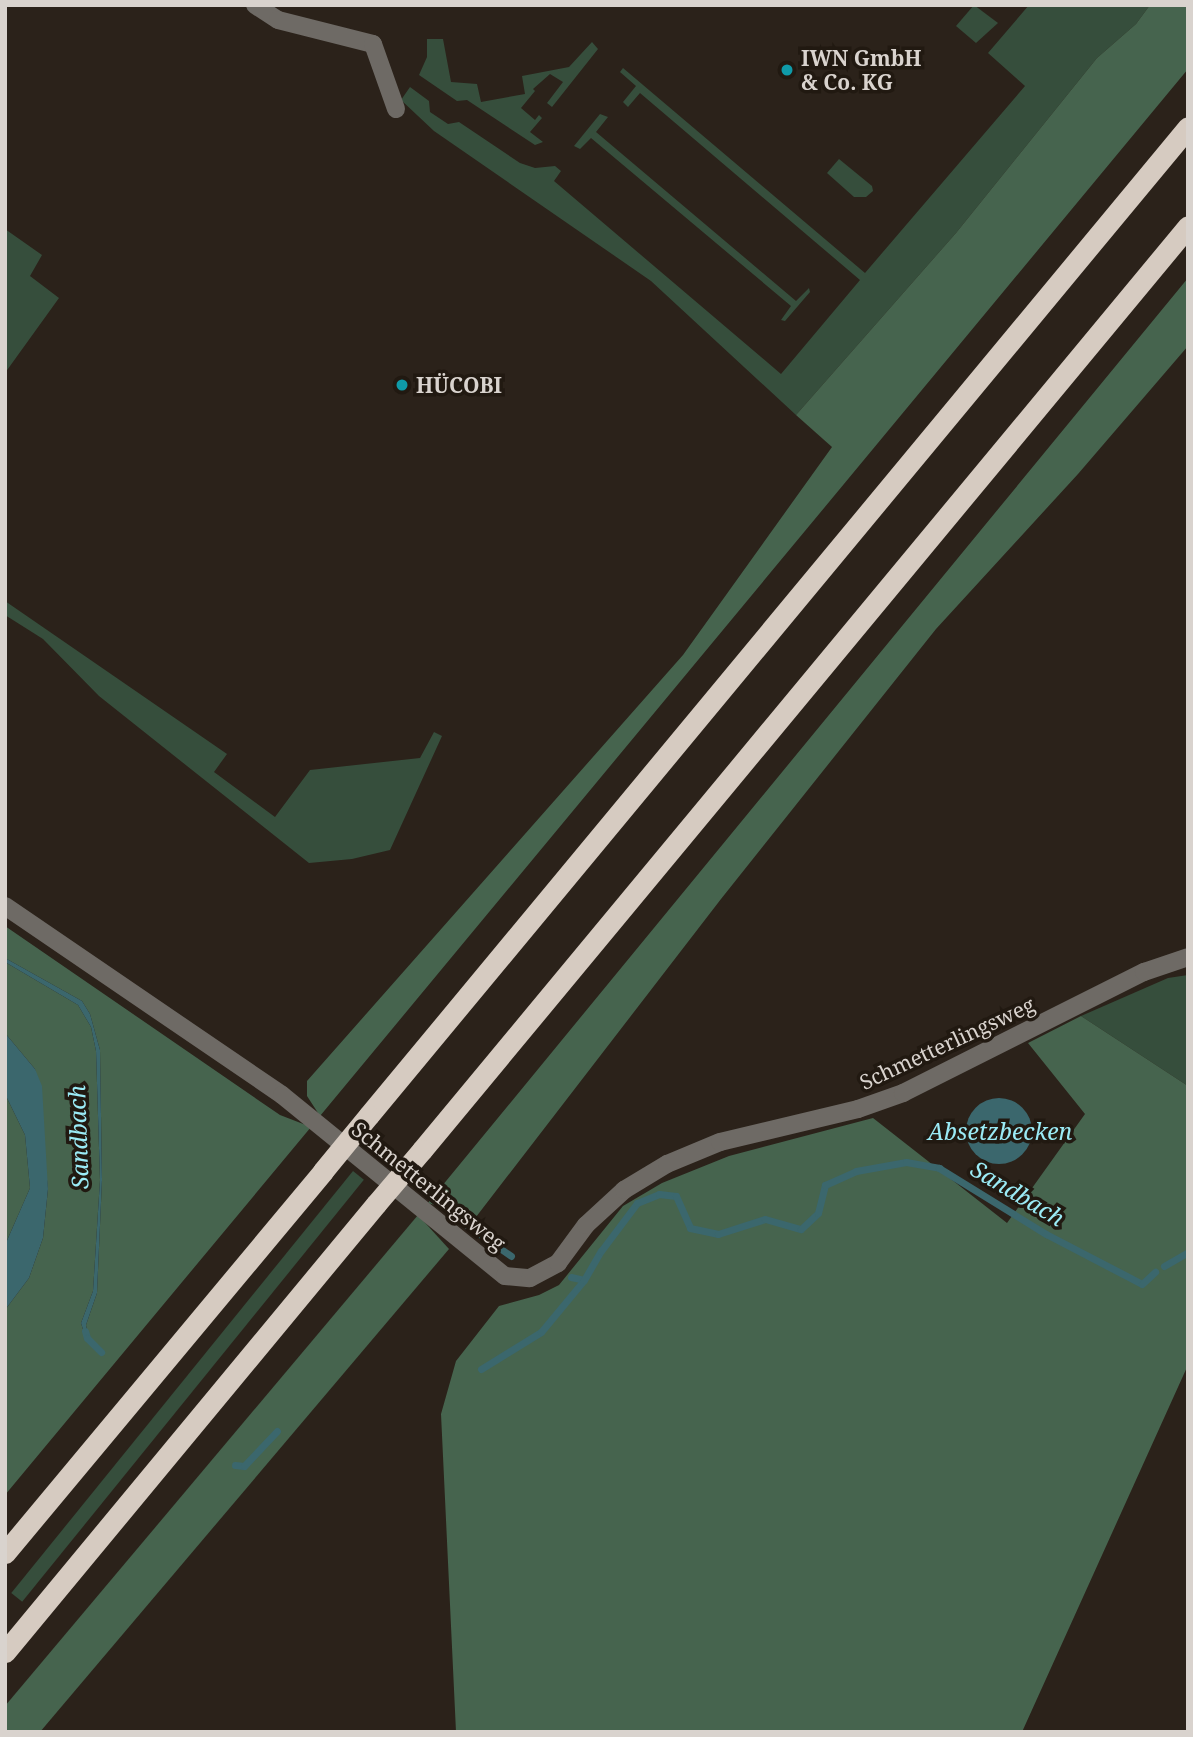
<!DOCTYPE html>
<meta charset="utf-8">
<style>
body{margin:0}
#map{position:relative;width:1193px;height:1737px;overflow:hidden;background:#2b221a;font-family:"Noto Serif",serif}
div>[style]{position:absolute}
.green>*{inset:0;background:#364e3c;transform-origin:0 0}
.forest>*{inset:0;background:#46644e}
.water>*{inset:0;background:#3b676d}
.round{border-radius:50%}
.stream>*{height:7px;margin:-3.5px;padding:0 3.5px;transform-origin:3.5px;border-radius:3.5px;background:#3b676d}
.minor>*{height:18px;margin:-9px;padding:0 9px;transform-origin:9px;border-radius:9px;background:#6e6a65}
.highway>*{height:21px;margin:-10.5px;padding:0 10.5px;transform-origin:10.5px;border-radius:10.5px;background:#d6cbc1}
.highway-bridge>*{height:21px;margin:-10.5px;padding:0 10.5px;transform-origin:10.5px;border-radius:10.5px;background:#d6cbc1}
.dots>*{width:19px;height:19px;translate:-50% -50%;box-sizing:border-box;border:4px solid #211911;border-radius:50%}
span{translate:-50% -50%;white-space:nowrap;text-align:center;line-height:1.15;-webkit-text-stroke:7px #211911;paint-order:stroke}
.poi-label{font-size:21px;color:#d9d3ce;font-weight:700}
.left{translate:0 -50%;text-align:left}
.street-label{font-size:21px;color:#d9d3ce}
.water-label{font-size:23px;color:#9bebf6;font-style:italic}
.frame{position:absolute;inset:0;border:7px solid #d9d3ce;pointer-events:none}
</style>
<div id="map">
<div class="green">
<i style="clip-path:polygon(974px 5px,998px 23px,976px 43px,956px 26px)"></i>
<i style="clip-path:polygon(1029px 5px,1150px 5px,1136px 24px,1097px 58px,956px 233px,796px 415px,651px 281px,434px 131px,401px 100px,410px 87px,429px 101px,430px 112px,448px 124px,459px 122px,520px 163px,535px 168px,555px 166px,561px 171px,554px 181px,781px 374px,860px 280px,640px 93px,628px 107px,623px 102px,636px 86px,620px 72px,623px 68px,865px 273px,1025px 86px,988px 53px)"></i>
<i style="clip-path:polygon(427px 39px,443px 39px,451px 82px,477px 84px,481px 102px,525px 94px,522px 76px,569px 67px,592px 42px,598px 49px,552px 107px,547px 103px,563px 82px,550px 74px,533px 89px,535px 91px,521px 108px,535px 120px,539px 115px,542px 118px,530px 132px,543px 142px,535px 145px,467px 100px,457px 101px,419px 75px,427px 57px)"></i>
<i style="clip-path:polygon(600px 114px,608px 117px,596px 132px,796px 301px,809px 288px,810px 292px,785px 321px,781px 320px,791px 306px,591px 138px,580px 149px,574px 146px)"></i>
<i style="clip-path:polygon(839px 159px,872px 186px,873px 191px,866px 197px,854px 197px,827px 173px)"></i>
<i style="clip-path:polygon(5px 229px,42px 255px,30px 276px,59px 298px,5px 373px)"></i>
<i style="clip-path:polygon(5px 601px,227px 754px,214px 772px,275px 817px,310px 770px,420px 758px,434px 732px,442px 736px,390px 850px,352px 859px,309px 863px,99px 696px,43px 639px,5px 615px)"></i>
<i style="clip-path:polygon(1188px 975px,1188px 1086px,1081px 1016px,1168px 978px)"></i>
<i style="left:353px;top:1171px;width:14px;height:543px;rotate:39deg"></i>
</div>
<div class="forest">
<i style="clip-path:polygon(1150px 5px,1188px 5px,1188px 69px,320px 1116px,307px 1096px,307px 1081px,683px 655px,832px 447px,796px 415px,956px 233px,1097px 58px,1136px 24px)"></i>
<i style="clip-path:polygon(1188px 278px,1188px 346px,1078px 474px,936px 629px,721px 899px,476px 1217px,428px 1203px)"></i>
<i style="clip-path:polygon(5px 926px,280px 1115px,311px 1127px,5px 1495px,5px 1310px,29px 1278px,43px 1238px,48px 1189px,35px 1069px,5px 1033px,5px 962px,78px 1005px,91px 1027px,96px 1051px,100px 1180px,93px 1291px,81px 1323px,86px 1339px,99px 1352px,101px 1350px,88px 1336px,86px 1325px,97px 1293px,102px 1180px,100px 1050px,90px 1014px,82px 1001px,5px 958px)"></i>
<i style="clip-path:polygon(1081px 1016px,1188px 1086px,1188px 1365px,1022px 1732px,456px 1732px,441px 1414px,456px 1361px,499px 1306px,539px 1295px,559px 1285px,623px 1206px,662px 1183px,729px 1156px,873px 1118px,1007px 1223px,1085px 1114px,1028px 1043px)"></i>
<i style="clip-path:polygon(5px 1094px,25px 1135px,30px 1188px,5px 1245px)"></i>
<i style="clip-path:polygon(418px 1215px,449px 1249px,40px 1732px,5px 1732px,5px 1706px)"></i>
</div>
<div class="water">
<i style="clip-path:polygon(5px 958px,82px 1001px,90px 1014px,100px 1050px,102px 1180px,97px 1293px,86px 1325px,88px 1336px,86px 1339px,81px 1323px,93px 1291px,100px 1180px,96px 1051px,91px 1027px,78px 1005px,5px 962px)"></i>
<i style="clip-path:polygon(5px 1033px,35px 1069px,42px 1086px,48px 1189px,43px 1238px,29px 1278px,5px 1310px,5px 1245px,30px 1188px,25px 1135px,5px 1094px)"></i>
<i class="round" style="left:966px;top:1098px;width:66px;height:66px"></i>
</div>
<div class="stream">
<i style="left:461px;top:1221px;width:61px;rotate:35deg"></i>
<i style="left:1164px;top:1266px;width:28px;rotate:-30deg"></i>
<i style="left:571px;top:1277px;width:13px;rotate:13deg"></i>
<i style="left:85px;top:1331px;width:7px;rotate:74deg"></i>
<i style="left:87px;top:1338px;width:20px;rotate:45deg"></i>
<i style="left:481px;top:1369px;width:70px;rotate:-31.7deg"></i>
<i style="left:541px;top:1332px;width:67px;rotate:-50.4deg"></i>
<i style="left:584px;top:1280px;width:34px;rotate:-60deg"></i>
<i style="left:601px;top:1251px;width:60px;rotate:-53.1deg"></i>
<i style="left:637px;top:1203px;width:24px;rotate:-22deg"></i>
<i style="left:659px;top:1194px;width:17px;rotate:7deg"></i>
<i style="left:676px;top:1196px;width:35px;rotate:66deg"></i>
<i style="left:690px;top:1228px;width:29px;rotate:12deg"></i>
<i style="left:718px;top:1234px;width:49px;rotate:-17.7deg"></i>
<i style="left:765px;top:1219px;width:37px;rotate:16deg"></i>
<i style="left:801px;top:1229px;width:23px;rotate:-43deg"></i>
<i style="left:818px;top:1213px;width:29px;rotate:-76deg"></i>
<i style="left:825px;top:1185px;width:34px;rotate:-24deg"></i>
<i style="left:856px;top:1171px;width:51px;rotate:-10.2deg"></i>
<i style="left:906px;top:1162px;width:34px;rotate:10deg"></i>
<i style="left:939px;top:1168px;width:126px;rotate:31.7deg"></i>
<i style="left:1046px;top:1234px;width:108px;rotate:27.5deg"></i>
<i style="left:1142px;top:1284px;width:18px;rotate:-43deg"></i>
<i style="left:235px;top:1465px;width:9px;rotate:6deg"></i>
<i style="left:244px;top:1466px;width:48px;rotate:-46.7deg"></i>
</div>
<div class="minor">
<i style="left:255px;top:5px;width:27px;rotate:33deg"></i>
<i style="left:278px;top:20px;width:98px;rotate:14.2deg"></i>
<i style="left:373px;top:44px;width:69px;rotate:70.5deg"></i>
<i style="left:5px;top:906px;width:335px;rotate:34.3deg"></i>
<i style="left:282px;top:1095px;width:287px;rotate:39.1deg"></i>
<i style="left:505px;top:1276px;width:25px;rotate:5deg"></i>
<i style="left:530px;top:1278px;width:32px;rotate:-28deg"></i>
<i style="left:558px;top:1263px;width:47px;rotate:-53.6deg"></i>
<i style="left:586px;top:1225px;width:52px;rotate:-42.6deg"></i>
<i style="left:624px;top:1190px;width:50px;rotate:-31.2deg"></i>
<i style="left:667px;top:1164px;width:57px;rotate:-22.5deg"></i>
<i style="left:720px;top:1142px;width:142px;rotate:-13.4deg"></i>
<i style="left:858px;top:1109px;width:48px;rotate:-19.6deg"></i>
<i style="left:903px;top:1093px;width:270px;rotate:-26.7deg"></i>
<i style="left:1144px;top:972px;width:46px;rotate:-18.8deg"></i>
</div>
<div class="highway">
<i style="left:369px;top:1115px;width:1283px;rotate:-50.34deg"></i>
<i style="left:422px;top:1150px;width:1200px;rotate:-50.34deg"></i>
<i style="left:5px;top:1553px;width:497px;rotate:-50.2deg"></i>
<i style="left:5px;top:1652px;width:582px;rotate:-50.37deg"></i>
</div>
<div class="highway-bridge">
<i style="left:323px;top:1171px;width:72px;rotate:-50.6deg"></i>
<i style="left:376px;top:1204px;width:71px;rotate:-49.6deg"></i>
</div>
<div class="dots">
<i style="left:787px;top:70px;background:#0f9aa8"></i>
<i style="left:402px;top:385px;background:#0f9aa8"></i>
</div>
<div class="poi-label">
<span class="left" style="left:801px;top:70px">IWN GmbH<br>&amp; Co. KG</span>
<span class="left" style="left:416px;top:385px">HÜCOBI</span>
</div>
<div class="street-label">
<span style="left:947px;top:1043px;rotate:-25deg">Schmetterlingsweg</span>
<span style="left:429px;top:1186px;rotate:39deg">Schmetterlingsweg</span>
</div>
<div class="water-label">
<span style="left:1000px;top:1131px">Absetzbecken</span>
<span style="left:78px;top:1137px;rotate:-92deg">Sandbach</span>
<span style="left:1018px;top:1193px;rotate:31deg">Sandbach</span>
</div>
<div class="frame"></div>
</div>
